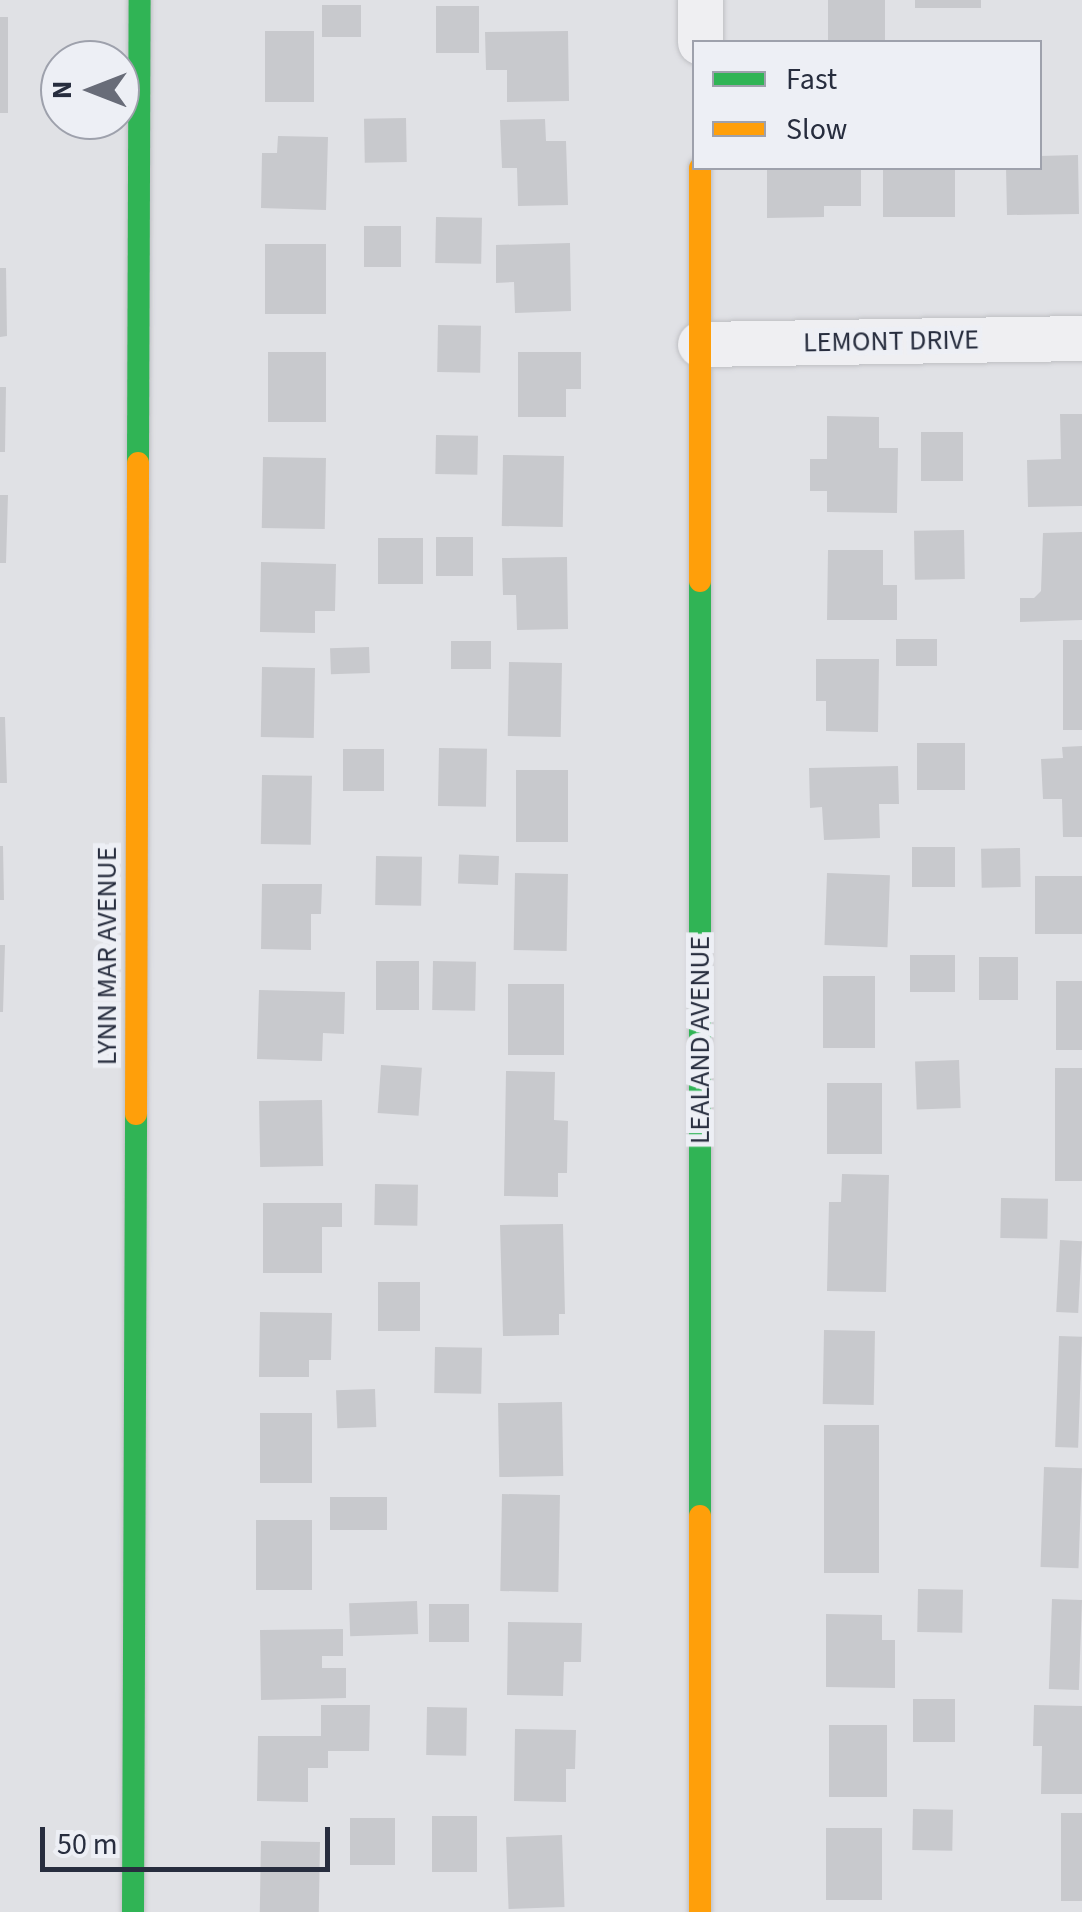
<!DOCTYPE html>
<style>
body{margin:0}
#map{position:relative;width:1082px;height:1912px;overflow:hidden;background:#e0e1e5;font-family:"Source Sans 3",sans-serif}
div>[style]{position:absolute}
.building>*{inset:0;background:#c8c9cd;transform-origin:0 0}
.roads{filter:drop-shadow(0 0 2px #bebfc3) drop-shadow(0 0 2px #bebfc3)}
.street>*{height:45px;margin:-22.5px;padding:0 22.5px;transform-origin:22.5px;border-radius:22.5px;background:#efeff2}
.fast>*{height:22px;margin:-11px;padding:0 11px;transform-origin:11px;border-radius:11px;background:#30b455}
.slow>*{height:22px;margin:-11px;padding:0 11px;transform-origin:11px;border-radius:11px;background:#ff9f0a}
span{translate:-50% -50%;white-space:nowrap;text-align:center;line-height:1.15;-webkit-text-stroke:10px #edeff5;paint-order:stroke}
.street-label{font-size:28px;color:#272d3e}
.legend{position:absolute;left:692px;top:40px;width:350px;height:130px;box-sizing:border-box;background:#edeff5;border:2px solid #9ea1ac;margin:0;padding:12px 18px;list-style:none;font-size:30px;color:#272d3e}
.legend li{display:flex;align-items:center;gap:20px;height:50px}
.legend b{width:50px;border:2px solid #9ea1ac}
.north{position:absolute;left:40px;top:40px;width:100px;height:100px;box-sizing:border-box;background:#edeff5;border:2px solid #9ea1ac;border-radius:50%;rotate:270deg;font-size:28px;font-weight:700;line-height:40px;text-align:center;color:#272d3e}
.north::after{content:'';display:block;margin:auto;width:35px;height:45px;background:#686c78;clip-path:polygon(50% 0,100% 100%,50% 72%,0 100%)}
.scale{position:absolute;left:40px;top:1827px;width:290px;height:45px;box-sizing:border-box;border:5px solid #272d3e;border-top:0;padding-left:12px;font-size:30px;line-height:35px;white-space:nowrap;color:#272d3e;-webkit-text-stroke:8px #edeff5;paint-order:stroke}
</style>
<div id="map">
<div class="building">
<i style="left:828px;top:0;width:57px;height:42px"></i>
<i style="left:915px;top:0;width:66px;height:8px"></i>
<i style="left:322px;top:5px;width:39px;height:32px"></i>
<i style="left:436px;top:6px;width:43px;height:47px"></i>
<i style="left:0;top:17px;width:8px;height:96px"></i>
<i style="left:265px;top:31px;width:49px;height:71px"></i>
<i style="clip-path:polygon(568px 31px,569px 101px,507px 102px,507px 70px,486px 70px,485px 32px)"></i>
<i style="left:406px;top:118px;width:44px;height:42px;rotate:89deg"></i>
<i style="clip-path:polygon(545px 119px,546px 141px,566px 141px,568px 205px,518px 206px,517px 168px,502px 168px,500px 120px)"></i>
<i style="clip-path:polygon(278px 136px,328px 137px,326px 210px,261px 208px,262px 153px,277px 153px)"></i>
<i style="clip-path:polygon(1078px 155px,1079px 214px,1007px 215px,1006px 168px,1040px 168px,1040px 156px)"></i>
<i style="clip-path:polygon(767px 168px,861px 168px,861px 206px,824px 206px,824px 217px,767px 218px)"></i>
<i style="left:883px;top:168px;width:72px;height:49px"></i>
<i style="left:436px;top:217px;width:46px;height:46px;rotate:1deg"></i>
<i style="left:401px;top:226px;width:41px;height:37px;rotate:90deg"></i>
<i style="clip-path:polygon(570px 243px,571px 311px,515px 313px,514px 282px,496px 283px,496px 245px)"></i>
<i style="left:265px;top:244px;width:61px;height:70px"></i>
<i style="clip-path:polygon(0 268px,6px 268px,7px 336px,0 337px)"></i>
<i style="left:438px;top:325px;width:43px;height:47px;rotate:1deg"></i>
<i style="left:268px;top:352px;width:58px;height:70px"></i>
<i style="clip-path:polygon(518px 352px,581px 352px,581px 389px,566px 389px,566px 417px,518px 417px)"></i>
<i style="clip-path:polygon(0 387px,6px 387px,5px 452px,0 452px)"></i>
<i style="clip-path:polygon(1060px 414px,1082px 414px,1082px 506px,1028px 507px,1027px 460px,1061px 459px)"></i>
<i style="clip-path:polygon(827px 416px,879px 417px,879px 448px,898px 448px,897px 513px,827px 512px,827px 491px,810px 491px,810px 459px,827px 459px)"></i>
<i style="left:921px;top:432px;width:42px;height:49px"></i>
<i style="left:436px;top:435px;width:42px;height:39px;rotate:1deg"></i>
<i style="left:503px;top:455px;width:61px;height:71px;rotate:1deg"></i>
<i style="left:263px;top:457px;width:63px;height:71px;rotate:1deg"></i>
<i style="clip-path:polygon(0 495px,8px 495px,6px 563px,0 563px)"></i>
<i style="left:964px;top:530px;width:49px;height:50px;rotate:89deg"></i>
<i style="clip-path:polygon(1082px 532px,1082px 620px,1020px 622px,1020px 598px,1034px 598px,1041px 591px,1043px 533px)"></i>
<i style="left:436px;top:537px;width:37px;height:39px"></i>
<i style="left:378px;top:538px;width:45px;height:46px"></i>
<i style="clip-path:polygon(828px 550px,883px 550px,883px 585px,897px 585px,897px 620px,827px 620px)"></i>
<i style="clip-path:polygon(567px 557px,568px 629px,517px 630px,516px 595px,503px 595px,502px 558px)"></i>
<i style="clip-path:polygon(261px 562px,336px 564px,335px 611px,315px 611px,315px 633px,260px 632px)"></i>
<i style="left:937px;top:639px;width:27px;height:41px;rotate:90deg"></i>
<i style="left:1063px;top:640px;width:19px;height:90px"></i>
<i style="left:451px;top:641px;width:40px;height:28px"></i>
<i style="left:369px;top:647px;width:26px;height:39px;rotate:88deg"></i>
<i style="clip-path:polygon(816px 659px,879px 659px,878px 732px,826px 731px,826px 701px,816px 701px)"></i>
<i style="left:509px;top:662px;width:53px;height:74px;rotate:1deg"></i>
<i style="left:262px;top:667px;width:53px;height:70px;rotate:1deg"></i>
<i style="clip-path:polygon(0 717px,5px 717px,7px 783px,0 783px)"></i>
<i style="left:965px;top:743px;width:47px;height:48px;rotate:90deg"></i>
<i style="clip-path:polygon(1082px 746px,1082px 837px,1063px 837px,1062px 799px,1043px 799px,1041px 759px,1063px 758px,1062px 747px)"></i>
<i style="left:439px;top:748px;width:48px;height:58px;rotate:1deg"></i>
<i style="left:343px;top:749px;width:41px;height:42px"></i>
<i style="clip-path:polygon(898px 766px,899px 804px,879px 804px,880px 838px,824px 840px,822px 807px,810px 808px,809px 768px)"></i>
<i style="left:516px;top:770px;width:52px;height:72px"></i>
<i style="left:262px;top:775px;width:50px;height:69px;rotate:1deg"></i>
<i style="clip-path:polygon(0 846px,3px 846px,4px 900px,0 900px)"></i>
<i style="left:955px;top:847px;width:40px;height:43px;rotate:90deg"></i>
<i style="left:1020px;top:848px;width:39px;height:39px;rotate:89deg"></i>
<i style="left:376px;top:856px;width:46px;height:49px;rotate:1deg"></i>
<i style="left:499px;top:856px;width:29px;height:40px;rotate:92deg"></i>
<i style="left:515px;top:873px;width:53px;height:77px;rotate:1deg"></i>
<i style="left:827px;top:873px;width:63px;height:72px;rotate:2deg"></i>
<i style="left:1082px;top:876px;width:58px;height:47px;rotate:90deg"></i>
<i style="clip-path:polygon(262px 884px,322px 884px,321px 914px,311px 914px,311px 950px,261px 949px)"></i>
<i style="clip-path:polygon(0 945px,5px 945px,3px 1012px,0 1012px)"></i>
<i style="left:910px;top:955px;width:45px;height:37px"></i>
<i style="left:979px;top:957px;width:39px;height:43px"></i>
<i style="left:376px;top:961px;width:43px;height:49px"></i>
<i style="left:433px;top:961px;width:43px;height:49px;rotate:1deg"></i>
<i style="left:823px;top:976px;width:52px;height:72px"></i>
<i style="left:1082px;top:981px;width:69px;height:26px;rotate:90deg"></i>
<i style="left:508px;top:984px;width:56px;height:71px"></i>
<i style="clip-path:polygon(259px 990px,345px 992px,344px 1034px,323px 1033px,322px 1061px,257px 1059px)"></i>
<i style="left:959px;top:1060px;width:48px;height:44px;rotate:88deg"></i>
<i style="left:381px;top:1065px;width:41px;height:48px;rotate:4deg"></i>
<i style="left:1082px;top:1068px;width:113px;height:27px;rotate:90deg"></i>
<i style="clip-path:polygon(506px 1071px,555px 1072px,554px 1120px,568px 1121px,567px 1173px,558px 1173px,558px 1197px,504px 1196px)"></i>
<i style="left:882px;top:1083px;width:71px;height:55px;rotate:90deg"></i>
<i style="left:322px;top:1100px;width:66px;height:63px;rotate:89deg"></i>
<i style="clip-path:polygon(842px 1174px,889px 1175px,886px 1292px,827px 1291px,829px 1202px,841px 1202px)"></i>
<i style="left:375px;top:1184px;width:43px;height:41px;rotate:1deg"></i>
<i style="left:1001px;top:1198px;width:47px;height:40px;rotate:1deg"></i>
<i style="clip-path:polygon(263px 1203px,342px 1203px,342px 1227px,322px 1227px,322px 1273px,263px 1273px)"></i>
<i style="clip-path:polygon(563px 1224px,565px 1314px,559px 1314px,559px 1335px,503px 1336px,500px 1225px)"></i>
<i style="left:1060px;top:1240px;width:22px;height:72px;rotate:3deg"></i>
<i style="left:420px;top:1282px;width:49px;height:42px;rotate:90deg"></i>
<i style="clip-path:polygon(260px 1312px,332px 1313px,331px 1360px,309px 1360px,309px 1377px,259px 1377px)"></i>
<i style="left:824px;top:1330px;width:51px;height:74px;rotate:1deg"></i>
<i style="left:1059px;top:1336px;width:23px;height:111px;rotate:2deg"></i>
<i style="left:435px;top:1347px;width:47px;height:46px;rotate:1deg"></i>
<i style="left:375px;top:1389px;width:38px;height:39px;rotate:88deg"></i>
<i style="left:562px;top:1402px;width:74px;height:64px;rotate:89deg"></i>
<i style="left:260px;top:1413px;width:52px;height:70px"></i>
<i style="left:824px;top:1425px;width:55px;height:148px"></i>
<i style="left:1044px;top:1467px;width:38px;height:100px;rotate:2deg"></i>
<i style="left:502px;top:1494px;width:58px;height:97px;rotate:1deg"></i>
<i style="left:330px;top:1497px;width:57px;height:33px"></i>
<i style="left:256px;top:1520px;width:56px;height:70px"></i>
<i style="left:918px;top:1589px;width:45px;height:43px;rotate:1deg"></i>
<i style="left:1052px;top:1599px;width:30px;height:90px;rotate:2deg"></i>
<i style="left:417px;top:1601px;width:33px;height:68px;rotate:88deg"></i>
<i style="left:469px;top:1604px;width:38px;height:40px;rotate:90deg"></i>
<i style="clip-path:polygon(826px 1614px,882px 1615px,882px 1640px,895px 1640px,895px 1688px,826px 1687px)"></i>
<i style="clip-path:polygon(508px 1622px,582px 1623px,581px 1662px,564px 1662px,563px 1696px,507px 1695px)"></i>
<i style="clip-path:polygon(343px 1629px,343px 1656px,322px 1656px,322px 1668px,346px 1668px,346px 1698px,261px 1700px,260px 1630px)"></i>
<i style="left:913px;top:1699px;width:42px;height:43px"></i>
<i style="clip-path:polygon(321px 1705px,370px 1705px,369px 1751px,328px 1751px,328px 1768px,308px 1768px,308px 1802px,257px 1801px,258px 1736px,321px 1736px)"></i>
<i style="clip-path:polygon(1034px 1705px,1082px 1706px,1082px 1794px,1041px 1794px,1042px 1746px,1033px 1746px)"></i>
<i style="left:427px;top:1707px;width:40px;height:48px;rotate:1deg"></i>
<i style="left:829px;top:1725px;width:58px;height:72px"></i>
<i style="clip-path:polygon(515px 1729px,576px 1730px,575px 1769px,566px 1769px,566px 1802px,514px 1801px)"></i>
<i style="left:913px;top:1809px;width:40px;height:41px;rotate:1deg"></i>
<i style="left:1061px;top:1813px;width:21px;height:88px"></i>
<i style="left:432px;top:1816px;width:45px;height:56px"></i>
<i style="left:350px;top:1818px;width:45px;height:47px"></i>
<i style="left:826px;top:1828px;width:56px;height:72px"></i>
<i style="left:562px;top:1835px;width:72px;height:56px;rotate:88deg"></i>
<i style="left:261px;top:1841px;width:59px;height:71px;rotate:1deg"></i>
</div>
<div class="roads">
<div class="street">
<i style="left:700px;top:0;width:42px;rotate:90deg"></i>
<i style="left:700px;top:344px;width:382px;rotate:-0.9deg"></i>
</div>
<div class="fast">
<i style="left:138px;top:463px;width:463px;rotate:-89.8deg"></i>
<i style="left:700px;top:581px;width:935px;rotate:90deg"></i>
<i style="left:133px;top:1912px;width:798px;rotate:-89.78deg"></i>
</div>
<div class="slow">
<i style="left:700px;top:168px;width:413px;rotate:90deg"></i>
<i style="left:136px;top:1114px;width:651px;rotate:-89.82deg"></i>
<i style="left:700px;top:1516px;width:396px;rotate:90deg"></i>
</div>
</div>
<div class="street-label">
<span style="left:891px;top:341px;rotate:-1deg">LEMONT DRIVE</span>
<span style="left:107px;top:956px;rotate:-90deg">LYNN MAR AVENUE</span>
<span style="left:700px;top:1040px;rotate:-90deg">LEALAND AVENUE</span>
</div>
<ul class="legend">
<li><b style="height:12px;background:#30b455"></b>Fast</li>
<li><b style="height:12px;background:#ff9f0a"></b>Slow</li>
</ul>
<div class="north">N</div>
<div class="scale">50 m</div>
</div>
